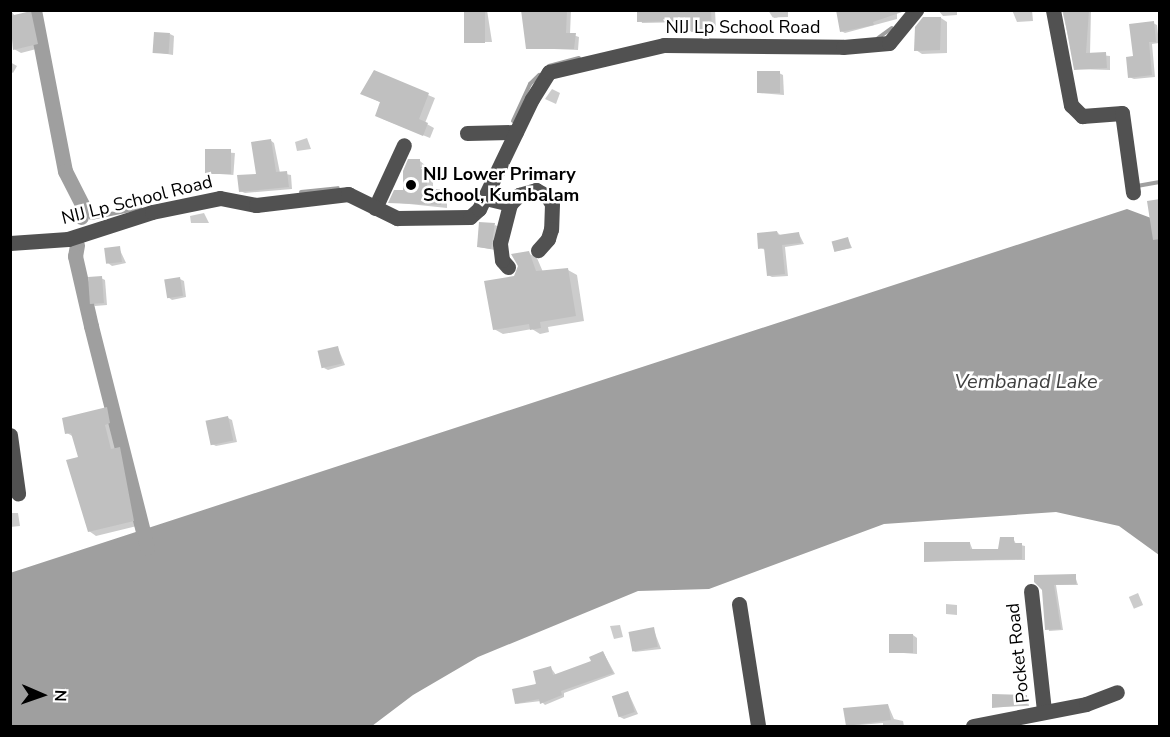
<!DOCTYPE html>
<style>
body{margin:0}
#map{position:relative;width:1170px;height:737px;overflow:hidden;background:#fff;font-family:"Nunito Sans",sans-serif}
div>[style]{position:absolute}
.water>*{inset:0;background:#9f9f9f}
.shadow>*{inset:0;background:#0003;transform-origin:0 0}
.stream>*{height:4px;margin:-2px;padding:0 2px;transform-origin:2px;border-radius:2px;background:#9f9f9f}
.canal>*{height:15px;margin:-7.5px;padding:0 7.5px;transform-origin:7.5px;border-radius:7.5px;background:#9f9f9f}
.building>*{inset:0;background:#c0c0c0;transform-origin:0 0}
.minor>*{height:15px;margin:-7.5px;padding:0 7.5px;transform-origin:7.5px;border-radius:7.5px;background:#515151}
.dots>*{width:16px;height:16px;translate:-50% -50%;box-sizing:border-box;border:3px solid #fff;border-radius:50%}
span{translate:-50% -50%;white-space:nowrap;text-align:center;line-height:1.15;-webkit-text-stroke:5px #fff;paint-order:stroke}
.street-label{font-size:18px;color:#000}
.poi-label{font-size:18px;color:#000;font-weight:700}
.left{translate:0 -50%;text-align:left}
.water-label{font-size:20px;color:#404040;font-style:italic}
.frame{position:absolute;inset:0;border:12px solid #000;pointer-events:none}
.north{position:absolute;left:12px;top:665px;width:60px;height:60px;-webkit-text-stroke:4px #fff;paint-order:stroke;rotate:92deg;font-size:16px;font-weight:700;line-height:24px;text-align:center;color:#000}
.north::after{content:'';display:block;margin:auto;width:21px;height:27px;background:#000;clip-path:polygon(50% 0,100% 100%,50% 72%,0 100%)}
</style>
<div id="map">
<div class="water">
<i style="clip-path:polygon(1127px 209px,1159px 221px,1159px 555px,1119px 526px,1056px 512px,884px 524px,709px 589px,638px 591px,478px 657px,413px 695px,372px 726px,11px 726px,10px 573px)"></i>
</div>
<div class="shadow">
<i style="clip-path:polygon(10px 10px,16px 17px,30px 13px,37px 17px,44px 47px,21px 53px,14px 49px)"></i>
<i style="clip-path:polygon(466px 10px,487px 10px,492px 42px,470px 42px)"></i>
<i style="clip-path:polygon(552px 10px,571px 10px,570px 34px,579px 37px,578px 50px,554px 49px)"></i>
<i style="clip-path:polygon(638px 10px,715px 10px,716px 31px,691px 32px,687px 22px,642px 23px)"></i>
<i style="clip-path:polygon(768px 10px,788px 10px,788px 17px,773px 18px)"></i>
<i style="clip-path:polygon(897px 10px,897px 19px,845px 33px,841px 31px)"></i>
<i style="clip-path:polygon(938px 10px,957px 10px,957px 15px,943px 16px)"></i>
<i style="clip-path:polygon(1012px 10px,1032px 10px,1033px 21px,1017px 22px)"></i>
<i style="clip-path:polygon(1062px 10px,1091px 10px,1090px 54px,1110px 56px,1110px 70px,1076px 69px)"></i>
<i style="clip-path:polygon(941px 18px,947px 22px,947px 53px,922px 54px,916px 50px)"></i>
<i style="clip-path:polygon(1153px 23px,1157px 25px,1159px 43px,1152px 44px,1155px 77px,1134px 79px,1129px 77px,1134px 58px)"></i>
<i style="clip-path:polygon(170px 34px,174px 36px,173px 55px,155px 52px)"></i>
<i style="clip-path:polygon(10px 62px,17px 66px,13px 73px,10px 71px)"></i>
<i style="clip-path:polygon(375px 72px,435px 98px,425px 123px,434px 128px,430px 138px,383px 119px,382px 103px,369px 97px)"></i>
<i style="clip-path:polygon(779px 73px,783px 75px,784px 95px,759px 93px)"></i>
<i style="clip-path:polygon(552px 89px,560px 93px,556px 104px,545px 99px)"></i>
<i style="clip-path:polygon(307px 138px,311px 149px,297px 151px,295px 142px)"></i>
<i style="clip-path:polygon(270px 140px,274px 143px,280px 173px,291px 175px,292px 189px,245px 193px,240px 191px,258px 175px)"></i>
<i style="left:207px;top:151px;width:28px;height:22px;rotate:4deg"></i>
<i style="clip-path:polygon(420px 161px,433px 172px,433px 190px,447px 194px,447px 208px,390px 202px,405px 191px)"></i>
<i style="clip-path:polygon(204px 213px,209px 223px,191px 223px,190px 216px)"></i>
<i style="clip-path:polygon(495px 225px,499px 227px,495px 250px,479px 247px)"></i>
<i style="clip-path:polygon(777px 232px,781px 236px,799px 234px,804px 244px,785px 247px,788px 276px,772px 277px,768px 275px,766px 250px,760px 248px)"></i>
<i style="clip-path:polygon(848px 239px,852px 248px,837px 251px)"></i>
<i style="clip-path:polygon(119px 248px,126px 263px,112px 266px,108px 263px)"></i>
<i style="clip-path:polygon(528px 253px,537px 258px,543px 272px,568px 270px,577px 275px,584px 321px,548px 327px,549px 332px,540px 334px,532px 329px,503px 334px,494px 329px)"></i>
<i style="clip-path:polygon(101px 278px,105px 280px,107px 305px,95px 306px,91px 303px)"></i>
<i style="clip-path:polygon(180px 279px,184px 281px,186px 297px,172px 300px,168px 297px)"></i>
<i style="clip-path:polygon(338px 348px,345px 365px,328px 370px,324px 368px)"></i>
<i style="clip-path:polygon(106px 409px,114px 413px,117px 427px,112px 428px,117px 449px,128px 453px,141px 525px,96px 536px,89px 531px,79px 459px,74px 437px,67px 433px)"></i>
<i style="clip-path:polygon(228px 418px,232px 420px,237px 442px,216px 446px,212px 444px)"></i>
<i style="clip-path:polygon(10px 513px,18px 513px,20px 526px,10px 527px)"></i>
<i style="clip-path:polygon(1013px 538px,1016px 544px,1025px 546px,1025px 560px,926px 561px,970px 543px,973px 551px,999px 551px)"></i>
<i style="clip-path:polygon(1075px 576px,1078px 585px,1056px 585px,1063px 630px,1049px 631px,1043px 589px)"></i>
<i style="left:1138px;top:593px;width:13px;height:10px;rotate:67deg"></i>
<i style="clip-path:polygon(946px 604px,957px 605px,957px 615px,946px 614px)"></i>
<i style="clip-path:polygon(620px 625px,623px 637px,614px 639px,610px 626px)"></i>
<i style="clip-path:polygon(653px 628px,661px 649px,634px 652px)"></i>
<i style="clip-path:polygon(913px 635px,917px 638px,917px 654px,890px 652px)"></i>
<i style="clip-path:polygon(603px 652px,615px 674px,564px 693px,564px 697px,545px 705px,541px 701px,516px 704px,551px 668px,556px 675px,593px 662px)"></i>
<i style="clip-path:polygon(628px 692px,638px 714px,624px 719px,620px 717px)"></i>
<i style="clip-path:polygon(1027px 696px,1029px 706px,993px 707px)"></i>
<i style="clip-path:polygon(888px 705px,894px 719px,903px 721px,904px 726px,883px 726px,883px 723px,847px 726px,845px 710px)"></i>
</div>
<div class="stream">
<i style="left:878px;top:38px;width:17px;rotate:-36deg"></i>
<i style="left:549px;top:66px;width:31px;rotate:-15deg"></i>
<i style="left:513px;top:121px;width:41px;rotate:-65.3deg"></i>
<i style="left:530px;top:84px;width:13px;rotate:-45deg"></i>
<i style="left:1137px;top:186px;width:23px;rotate:-10deg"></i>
<i style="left:301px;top:192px;width:37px;rotate:-6deg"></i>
<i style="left:91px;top:218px;width:50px;rotate:-11.5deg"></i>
</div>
<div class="canal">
<i style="left:34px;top:10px;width:164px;rotate:79.1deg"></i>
<i style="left:65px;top:171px;width:38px;rotate:63deg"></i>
<i style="left:82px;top:205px;width:12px;rotate:95deg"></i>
<i style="left:77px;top:245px;width:11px;rotate:100deg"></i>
<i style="left:75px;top:256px;width:72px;rotate:77.1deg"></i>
<i style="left:91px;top:326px;width:229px;rotate:75.8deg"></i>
</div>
<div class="building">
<i style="left:464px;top:10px;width:21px;height:33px"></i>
<i style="clip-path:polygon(521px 10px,567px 10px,566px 33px,576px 33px,574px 49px,526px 49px)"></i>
<i style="clip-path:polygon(637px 10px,711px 10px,712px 30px,686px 31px,686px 21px,637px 22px)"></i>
<i style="clip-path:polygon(836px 10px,902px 10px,902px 12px,873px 22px,874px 25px,840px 32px)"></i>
<i style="clip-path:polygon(1063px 10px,1089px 10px,1086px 53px,1106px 52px,1107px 68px,1074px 70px)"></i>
<i style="clip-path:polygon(31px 11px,38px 44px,13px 50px,10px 16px)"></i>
<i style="clip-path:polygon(923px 17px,941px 17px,940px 50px,914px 51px,915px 27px)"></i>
<i style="clip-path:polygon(1154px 21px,1156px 42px,1149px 42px,1152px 75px,1128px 78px,1126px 57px,1133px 56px,1129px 24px)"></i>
<i style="left:154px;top:32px;width:16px;height:21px;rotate:4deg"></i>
<i style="clip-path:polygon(374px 70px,429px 93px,419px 119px,428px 123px,423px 136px,375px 116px,380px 102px,360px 94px)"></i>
<i style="left:780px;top:71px;width:22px;height:23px;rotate:90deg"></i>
<i style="clip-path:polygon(271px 139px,276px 172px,287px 171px,289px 187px,239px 192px,237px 175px,256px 174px,251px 142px)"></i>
<i style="left:205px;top:149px;width:26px;height:25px"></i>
<i style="clip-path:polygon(408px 159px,420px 159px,420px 167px,427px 167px,427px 189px,440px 189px,441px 205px,388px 203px,394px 190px,403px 190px,403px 171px)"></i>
<i style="clip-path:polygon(1160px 199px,1160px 239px,1153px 240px,1147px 201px)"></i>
<i style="clip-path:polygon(479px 222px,495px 223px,491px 249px,477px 247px)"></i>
<i style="clip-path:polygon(777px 231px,778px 235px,799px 232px,801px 243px,782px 245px,785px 274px,767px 276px,764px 248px,758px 249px,757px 233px)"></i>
<i style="left:848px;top:237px;width:11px;height:17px;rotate:75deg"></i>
<i style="left:120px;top:246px;width:16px;height:16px;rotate:83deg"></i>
<i style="clip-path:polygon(529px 251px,536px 271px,568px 268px,576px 316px,540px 322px,541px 328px,530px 330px,529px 324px,493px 330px,484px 281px,514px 276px,518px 266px,511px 254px)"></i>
<i style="left:102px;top:276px;width:27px;height:14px;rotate:86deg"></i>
<i style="left:180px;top:277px;width:19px;height:16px;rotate:81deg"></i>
<i style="left:338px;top:346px;width:18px;height:21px;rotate:77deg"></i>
<i style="clip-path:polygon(107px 407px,110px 423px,105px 425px,111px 449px,120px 447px,134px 521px,88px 532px,66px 460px,78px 457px,71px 433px,65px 434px,62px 418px)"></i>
<i style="left:228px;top:416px;width:25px;height:23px;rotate:78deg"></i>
<i style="clip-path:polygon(1000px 537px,1014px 537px,1014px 543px,1022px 543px,1022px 559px,924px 562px,924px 542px,970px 542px,970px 549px,998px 549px)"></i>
<i style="clip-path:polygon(1076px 574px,1076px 584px,1054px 585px,1061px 629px,1045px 630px,1042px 590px,1034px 582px,1034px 575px)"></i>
<i style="left:654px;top:627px;width:20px;height:26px;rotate:79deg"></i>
<i style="left:889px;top:634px;width:24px;height:19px"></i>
<i style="clip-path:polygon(603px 651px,613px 673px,561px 691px,562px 695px,540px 704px,539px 699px,515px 704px,512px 689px,536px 684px,533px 671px,551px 666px,553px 675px,591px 661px,589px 657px)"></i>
<i style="left:628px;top:691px;width:22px;height:17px;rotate:72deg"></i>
<i style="clip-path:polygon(992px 694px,1027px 695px,1027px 705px,992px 708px)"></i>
<i style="clip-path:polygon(888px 704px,891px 720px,846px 726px,843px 708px)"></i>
</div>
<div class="minor">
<i style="left:1053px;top:10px;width:97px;rotate:79.3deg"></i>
<i style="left:1071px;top:105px;width:16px;rotate:45deg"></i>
<i style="left:1082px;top:116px;width:40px;rotate:-4.3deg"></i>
<i style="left:1122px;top:113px;width:80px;rotate:82.1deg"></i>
<i style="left:467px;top:133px;width:49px;rotate:-1.2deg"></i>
<i style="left:485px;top:198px;width:26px;rotate:13deg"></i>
<i style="left:510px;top:204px;width:13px;rotate:-45deg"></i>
<i style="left:519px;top:195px;width:18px;rotate:-16deg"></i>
<i style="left:536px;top:190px;width:13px;rotate:29deg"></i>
<i style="left:547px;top:196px;width:9px;rotate:58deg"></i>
<i style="left:552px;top:204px;width:25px;rotate:92deg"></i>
<i style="left:551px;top:229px;width:10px;rotate:107deg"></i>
<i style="left:548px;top:239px;width:15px;rotate:132deg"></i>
<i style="left:375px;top:208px;width:69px;rotate:-65.3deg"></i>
<i style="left:10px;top:243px;width:58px;rotate:-3.9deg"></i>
<i style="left:68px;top:239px;width:88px;rotate:-17.8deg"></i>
<i style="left:152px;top:212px;width:69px;rotate:-11.6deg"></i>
<i style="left:220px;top:198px;width:37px;rotate:11deg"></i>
<i style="left:256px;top:205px;width:93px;rotate:-6.8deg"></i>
<i style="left:348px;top:194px;width:55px;rotate:26.1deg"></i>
<i style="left:397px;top:218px;width:73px;rotate:-0.8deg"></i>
<i style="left:470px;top:217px;width:12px;rotate:-42deg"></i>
<i style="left:479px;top:209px;width:122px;rotate:-64.3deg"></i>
<i style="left:532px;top:99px;width:32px;rotate:-58deg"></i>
<i style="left:549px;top:72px;width:118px;rotate:-13.2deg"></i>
<i style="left:664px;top:45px;width:179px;rotate:0.6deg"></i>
<i style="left:843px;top:47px;width:46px;rotate:-5deg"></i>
<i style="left:889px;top:43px;width:43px;rotate:-50.7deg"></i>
<i style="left:508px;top:267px;width:9px;rotate:-131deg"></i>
<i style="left:502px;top:260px;width:17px;rotate:-97deg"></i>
<i style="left:500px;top:243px;width:40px;rotate:-75.6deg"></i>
<i style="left:10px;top:435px;width:59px;rotate:82.1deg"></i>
<i style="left:1031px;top:591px;width:121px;rotate:83.8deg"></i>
<i style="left:739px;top:604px;width:123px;rotate:81.1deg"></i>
<i style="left:973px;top:726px;width:115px;rotate:-11deg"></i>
<i style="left:1086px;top:704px;width:33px;rotate:-21deg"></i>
</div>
<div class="dots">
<i style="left:411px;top:185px;background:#000"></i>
</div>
<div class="street-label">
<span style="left:743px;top:27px">NIJ Lp School Road</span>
<span style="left:137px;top:200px;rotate:-14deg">NIJ Lp School Road</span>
<span style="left:1018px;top:653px;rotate:-96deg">Pocket Road</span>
</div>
<div class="poi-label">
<span class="left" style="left:423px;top:185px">NIJ Lower Primary<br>School, Kumbalam</span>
</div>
<div class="water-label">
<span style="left:1026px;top:381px">Vembanad Lake</span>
</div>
<div class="frame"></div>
<div class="north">N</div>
</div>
